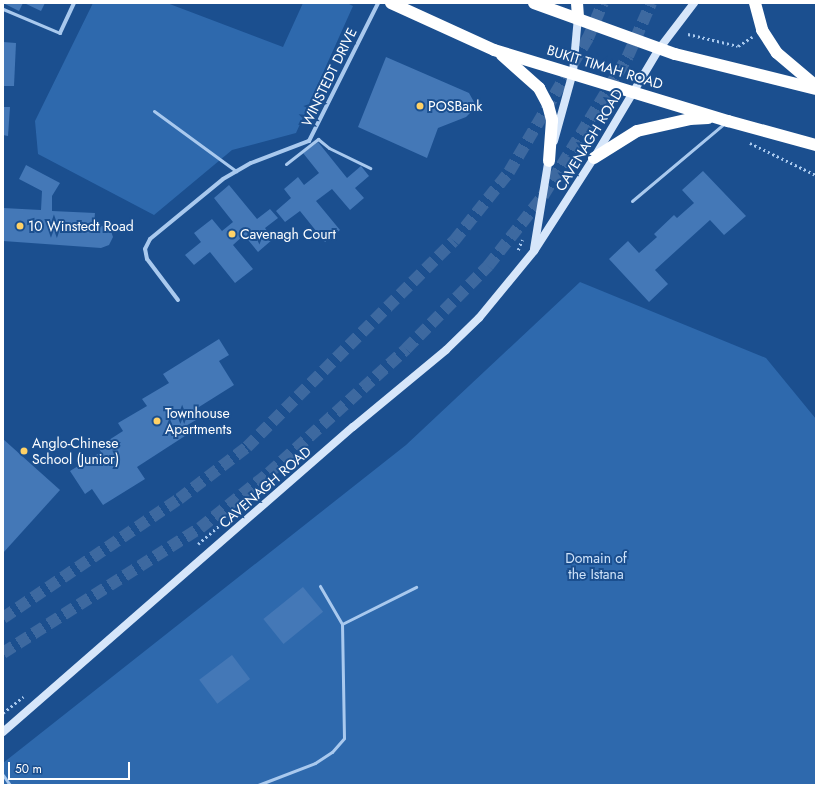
<!DOCTYPE html>
<style>
body{margin:0}
#map{position:relative;width:819px;height:788px;overflow:hidden;background:#1b4f8f;font-family:Jost,sans-serif}
div>[style]{position:absolute}
.green>*{inset:0;background:#2e69ad}
.building>*{inset:0;background:#4478b7;transform-origin:0 0}
.highway-tunnel>*{height:12px;margin-top:-6px;transform-origin:0;background:repeating-linear-gradient(90deg,#3d69a0 0 12px,transparent 0 18px)}
.path>*{height:2.5px;margin-top:-1.25px;transform-origin:0;background:repeating-linear-gradient(90deg,#a9c9ee 0 2px,transparent 0 5px)}
.lane>*{height:3px;margin:-1.5px;padding:0 1.5px;transform-origin:1.5px;border-radius:1.5px;background:#a9c9ee}
.street>*{height:4px;margin:-2px;padding:0 2px;transform-origin:2px;border-radius:2px;background:#a9c9ee}
.secondary>*{height:8px;margin:-4px;padding:0 4px;transform-origin:4px;border-radius:4px;background:#d6e6fa}
.highway>*{height:12px;margin:-6px;padding:0 6px;transform-origin:6px;border-radius:6px;background:#fff}
.dots>*{width:11px;height:11px;translate:-50% -50%;box-sizing:border-box;border:2px solid #1b4f8f;border-radius:50%}
span{translate:-50% -50%;white-space:nowrap;text-align:center;line-height:1.15;-webkit-text-stroke:4px #1b4f8f;paint-order:stroke}
.street-label{font-size:14px;color:#fff}
.poi-label{font-size:14px;color:#fff}
.left{translate:0 -50%;text-align:left}
.park-label{font-size:14px;color:#cfe3fa}
.frame{position:absolute;inset:0;border:4px solid #fff;pointer-events:none}
.scale{position:absolute;left:8px;top:762px;width:122px;height:18px;box-sizing:border-box;border:2px solid #fff;border-top:0;padding-left:5px;font-size:12px;line-height:14px;white-space:nowrap;color:#fff;-webkit-text-stroke:3px #1b4f8f;paint-order:stroke}
</style>
<div id="map">
<div class="green">
<i style="clip-path:polygon(93px 3px,167px 3px,283px 47px,303px 3px,347px 3px,353px 6px,296px 133px,232px 150px,154px 215px,38px 154px,35px 121px)"></i>
<i style="clip-path:polygon(580px 282px,766px 358px,816px 419px,816px 785px,3px 785px,3px 763px,406px 445px)"></i>
</div>
<div class="building">
<i style="clip-path:polygon(3px 3px,23px 3px,19px 11px)"></i>
<i style="clip-path:polygon(24px 3px,45px 3px,41px 11px)"></i>
<i style="clip-path:polygon(3px 42px,16px 43px,14px 86px,3px 86px)"></i>
<i style="clip-path:polygon(386px 57px,469px 93px,474px 102px,473px 110px,466px 117px,438px 128px,427px 158px,358px 127px)"></i>
<i style="clip-path:polygon(3px 107px,10px 107px,8px 136px,3px 135px)"></i>
<i style="clip-path:polygon(318px 142px,347px 178px,361px 166px,369px 176px,355px 188px,364px 198px,350px 210px,332px 189px,316px 201px,340px 230px,325px 242px,300px 211px,285px 222px,276px 211px,291px 198px,284px 189px,298px 177px,304px 185px,319px 173px,303px 153px)"></i>
<i style="clip-path:polygon(26px 165px,60px 183px,52px 196px,52px 211px,95px 213px,94px 224px,110px 228px,113px 237px,109px 245px,101px 248px,3px 241px,3px 208px,41px 210px,42px 191px,19px 179px)"></i>
<i style="clip-path:polygon(703px 171px,746px 216px,724px 235px,710px 220px,655px 270px,668px 284px,649px 302px,609px 259px,628px 241px,639px 253px,657px 237px,654px 234px,674px 215px,677px 218px,694px 203px,682px 190px)"></i>
<i style="clip-path:polygon(229px 185px,257px 219px,270px 209px,278px 218px,265px 228px,273px 239px,258px 252px,244px 235px,233px 245px,253px 269px,235px 283px,210px 252px,194px 265px,185px 255px,201px 242px,194px 233px,212px 219px,222px 231px,233px 222px,214px 198px)"></i>
<i style="clip-path:polygon(219px 339px,229px 355px,219px 361px,234px 385px,191px 412px,196px 420px,184px 427px,188px 434px,137px 467px,145px 479px,103px 505px,92px 489px,85px 494px,70px 471px,101px 452px,98px 447px,123px 431px,118px 423px,147px 406px,142px 399px,169px 383px,163px 374px)"></i>
<i style="clip-path:polygon(3px 439px,60px 490px,3px 553px)"></i>
<i style="left:303px;top:587px;width:32px;height:51px;rotate:51deg"></i>
<i style="left:232px;top:655px;width:30px;height:41px;rotate:53deg"></i>
</div>
<div class="highway-tunnel">
<i style="left:3px;top:618px;width:212px;rotate:-34.1deg"></i>
<i style="left:179px;top:499px;width:86px;rotate:-37.4deg"></i>
<i style="left:247px;top:447px;width:292px;rotate:-44.9deg"></i>
<i style="left:454px;top:241px;width:88px;rotate:-51.4deg"></i>
<i style="left:509px;top:172px;width:156px;rotate:-59.5deg"></i>
<i style="left:588px;top:38px;width:38px;rotate:-67deg"></i>
<i style="left:3px;top:653px;width:233px;rotate:-32.4deg"></i>
<i style="left:200px;top:528px;width:88px;rotate:-38.6deg"></i>
<i style="left:269px;top:473px;width:185px;rotate:-42.1deg"></i>
<i style="left:406px;top:349px;width:117px;rotate:-45.3deg"></i>
<i style="left:488px;top:266px;width:89px;rotate:-51.8deg"></i>
<i style="left:543px;top:196px;width:164px;rotate:-58.7deg"></i>
<i style="left:628px;top:56px;width:58px;rotate:-66.5deg"></i>
</div>
<div class="path">
<i style="left:688px;top:34px;width:51px;rotate:13.5deg"></i>
<i style="left:738px;top:46px;width:17px;rotate:-33deg"></i>
<i style="left:750px;top:143px;width:73px;rotate:25.9deg"></i>
<i style="left:518px;top:250px;width:11px;rotate:-68deg"></i>
<i style="left:198px;top:544px;width:28px;rotate:-41deg"></i>
<i style="left:3px;top:713px;width:26px;rotate:-39deg"></i>
</div>
<div class="lane">
<i style="left:3px;top:9px;width:62px;rotate:22.8deg"></i>
<i style="left:154px;top:111px;width:102px;rotate:36.2deg"></i>
<i style="left:286px;top:164px;width:41px;rotate:-38deg"></i>
<i style="left:318px;top:139px;width:14px;rotate:39deg"></i>
<i style="left:329px;top:148px;width:46px;rotate:26deg"></i>
<i style="left:632px;top:201px;width:121px;rotate:-40deg"></i>
<i style="left:342px;top:624px;width:83px;rotate:-26.6deg"></i>
<i style="left:3px;top:775px;width:12px;rotate:55deg"></i>
<i style="left:29px;top:785px;width:7px"></i>
<i style="left:258px;top:785px;width:61px;rotate:-21.1deg"></i>
<i style="left:315px;top:763px;width:20px;rotate:-33deg"></i>
<i style="left:332px;top:752px;width:18px;rotate:-49deg"></i>
<i style="left:344px;top:738px;width:114px;rotate:-91deg"></i>
<i style="left:342px;top:624px;width:44px;rotate:-120.1deg"></i>
</div>
<div class="street">
<i style="left:60px;top:33px;width:33px;rotate:-65deg"></i>
<i style="left:178px;top:300px;width:51px;rotate:-127.1deg"></i>
<i style="left:147px;top:259px;width:10px;rotate:-101deg"></i>
<i style="left:145px;top:249px;width:11px;rotate:-63deg"></i>
<i style="left:150px;top:239px;width:94px;rotate:-39.4deg"></i>
<i style="left:223px;top:179px;width:32px;rotate:-30deg"></i>
<i style="left:251px;top:163px;width:62px;rotate:-20.8deg"></i>
<i style="left:309px;top:141px;width:154px;rotate:-63.4deg"></i>
</div>
<div class="secondary">
<i style="left:554px;top:141px;width:72px;rotate:-74.6deg"></i>
<i style="left:573px;top:72px;width:55px;rotate:-84.8deg"></i>
<i style="left:534px;top:249px;width:93px;rotate:-80.7deg"></i>
<i style="left:3px;top:732px;width:464px;rotate:-41.1deg"></i>
<i style="left:353px;top:427px;width:121px;rotate:-39.6deg"></i>
<i style="left:446px;top:350px;width:46px;rotate:-44.1deg"></i>
<i style="left:479px;top:318px;width:87px;rotate:-50.6deg"></i>
<i style="left:534px;top:251px;width:111px;rotate:-57.2deg"></i>
<i style="left:594px;top:158px;width:127px;rotate:-59.2deg"></i>
<i style="left:659px;top:49px;width:58px;rotate:-52.7deg"></i>
</div>
<div class="highway">
<i style="left:391px;top:3px;width:113px;rotate:24.5deg"></i>
<i style="left:494px;top:50px;width:245px;rotate:16.9deg"></i>
<i style="left:728px;top:121px;width:91px;rotate:15.3deg"></i>
<i style="left:534px;top:3px;width:150px;rotate:19.9deg"></i>
<i style="left:675px;top:54px;width:145px;rotate:13.9deg"></i>
<i style="left:577px;top:3px;width:14px;rotate:86deg"></i>
<i style="left:755px;top:3px;width:28px;rotate:75deg"></i>
<i style="left:762px;top:30px;width:27px;rotate:57deg"></i>
<i style="left:777px;top:53px;width:51px;rotate:40.2deg"></i>
<i style="left:502px;top:55px;width:50px;rotate:41.7deg"></i>
<i style="left:539px;top:88px;width:19px;rotate:62deg"></i>
<i style="left:548px;top:105px;width:16px;rotate:75deg"></i>
<i style="left:552px;top:120px;width:41px;rotate:94.2deg"></i>
<i style="left:594px;top:158px;width:51px;rotate:-32.1deg"></i>
<i style="left:637px;top:131px;width:54px;rotate:-12.8deg"></i>
<i style="left:690px;top:119px;width:18px;rotate:-3deg"></i>
</div>
<div class="dots">
<i style="left:420px;top:106px;background:#ffd166"></i>
<i style="left:20px;top:226px;background:#ffd166"></i>
<i style="left:232px;top:234px;background:#ffd166"></i>
<i style="left:157px;top:421px;background:#ffd166"></i>
<i style="left:24px;top:451px;background:#ffd166"></i>
</div>
<div class="street-label">
<span style="left:605px;top:67px;rotate:17deg">BUKIT TIMAH ROAD</span>
<span style="left:329px;top:77px;rotate:-64deg">WINSTEDT DRIVE</span>
<span style="left:589px;top:140px;rotate:-59deg">CAVENAGH ROAD</span>
<span style="left:265px;top:487px;rotate:-41deg">CAVENAGH ROAD</span>
</div>
<div class="poi-label">
<span class="left" style="left:428px;top:106px">POSBank</span>
<span class="left" style="left:28px;top:226px">10 Winstedt Road</span>
<span class="left" style="left:240px;top:234px">Cavenagh Court</span>
<span class="left" style="left:165px;top:421px">Townhouse<br>Apartments</span>
<span class="left" style="left:32px;top:451px">Anglo-Chinese<br>School (Junior)</span>
</div>
<div class="park-label">
<span style="left:596px;top:566px">Domain of<br>the Istana</span>
</div>
<div class="frame"></div>
<div class="scale">50 m</div>
</div>
